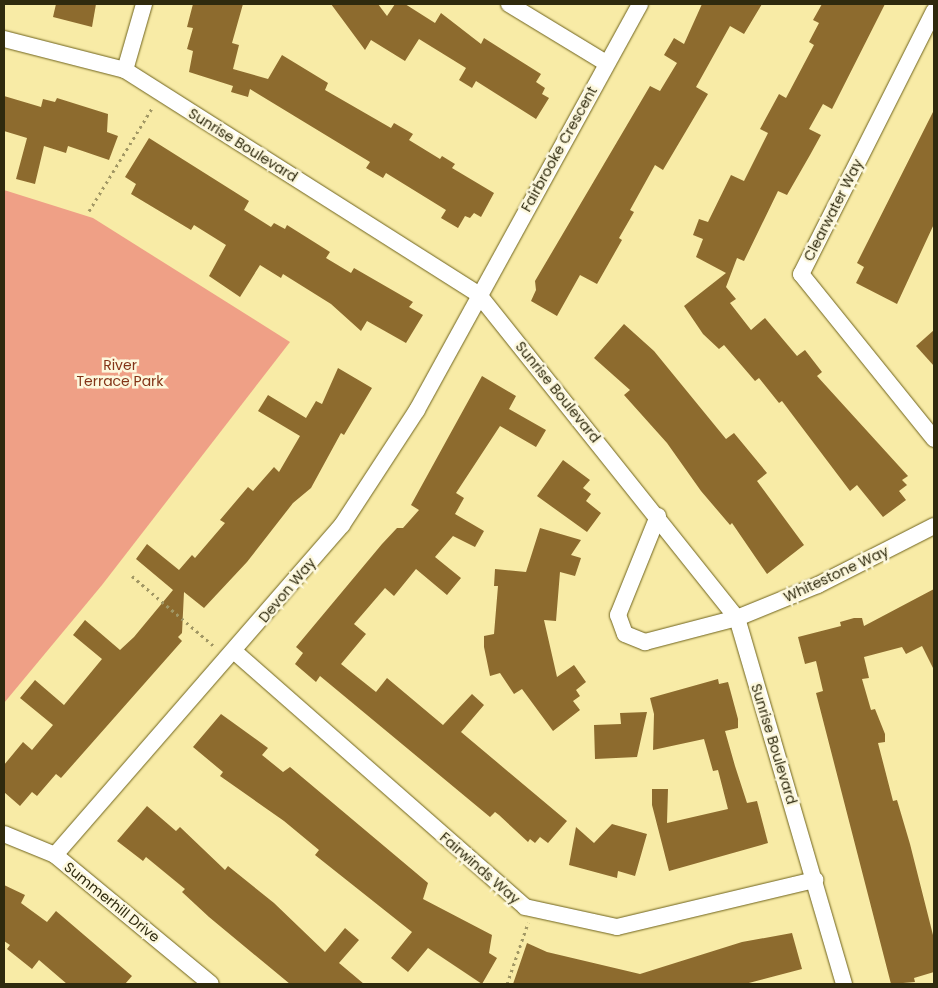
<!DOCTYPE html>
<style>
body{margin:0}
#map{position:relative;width:938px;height:988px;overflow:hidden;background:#f8eba6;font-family:Poppins,sans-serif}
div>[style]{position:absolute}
.green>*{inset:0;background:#efa086}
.building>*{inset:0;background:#8d6b2e}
.path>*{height:3px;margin-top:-1.5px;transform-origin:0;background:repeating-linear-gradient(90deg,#a19764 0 2.5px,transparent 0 6.5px)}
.roads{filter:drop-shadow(0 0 1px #6e621c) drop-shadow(0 0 1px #6e621c)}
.street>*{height:16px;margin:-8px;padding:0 8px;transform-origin:8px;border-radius:8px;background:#fff}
span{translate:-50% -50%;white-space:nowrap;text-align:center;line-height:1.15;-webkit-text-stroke:5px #fdf8dd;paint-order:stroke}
.street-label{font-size:14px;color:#2f2a0e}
.park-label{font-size:14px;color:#833417}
.frame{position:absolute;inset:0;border:5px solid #2f2a0e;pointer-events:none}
</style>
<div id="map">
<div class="green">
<i style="clip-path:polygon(4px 190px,93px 218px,290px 342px,102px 585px,4px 703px)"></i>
</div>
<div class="building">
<i style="clip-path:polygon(56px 4px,96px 4px,92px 27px,53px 17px)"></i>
<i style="clip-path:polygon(193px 4px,243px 4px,232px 43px,239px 45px,233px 69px,268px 79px,282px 55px,328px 83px,325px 90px,391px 128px,394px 123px,413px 134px,409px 140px,440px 159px,442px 156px,455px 164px,452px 168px,494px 193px,481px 217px,474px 213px,470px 218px,465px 216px,458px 228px,441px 218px,446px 210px,386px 173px,383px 178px,366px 168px,370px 162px,250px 89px,248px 97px,231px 92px,233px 86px,189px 72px,193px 51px,187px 49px,193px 28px,187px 27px)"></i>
<i style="clip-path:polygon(331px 4px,378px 4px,387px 16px,395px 4px,405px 4px,435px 23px,441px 13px,481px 44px,484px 38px,541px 74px,536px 82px,545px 88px,542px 94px,549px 98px,536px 119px,476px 81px,472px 88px,459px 80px,466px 68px,419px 39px,405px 61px,371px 40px,365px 50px)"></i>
<i style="clip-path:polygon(702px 4px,762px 4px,744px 34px,730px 26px,696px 87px,708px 94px,663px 170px,655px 165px,630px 210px,634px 212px,619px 238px,622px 240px,597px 284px,580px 275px,557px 316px,531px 301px,536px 290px,535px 281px,650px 86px,660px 91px,677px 63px,664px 55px,674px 38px,684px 44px)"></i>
<i style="clip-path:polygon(822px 4px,885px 4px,832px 109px,823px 104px,809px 129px,821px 135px,810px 155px,787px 195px,778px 191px,744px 261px,737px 258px,726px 287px,736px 299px,730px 303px,751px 330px,765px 318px,797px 356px,805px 350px,822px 372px,817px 376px,908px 476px,902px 480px,907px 485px,899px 491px,906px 500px,883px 517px,857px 485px,850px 491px,782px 401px,779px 403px,759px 378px,755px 381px,724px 345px,719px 349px,703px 334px,684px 306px,726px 273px,696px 257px,703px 239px,693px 235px,699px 219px,708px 222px,731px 175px,744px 181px,768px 133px,760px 129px,779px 94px,786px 98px,814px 45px,809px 42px,819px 23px,813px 20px)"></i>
<i style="clip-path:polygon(4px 96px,41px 107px,43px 99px,55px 102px,57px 98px,108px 114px,107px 132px,118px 136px,109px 160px,68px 146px,66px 153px,44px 146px,35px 184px,16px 179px,27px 138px,4px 131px)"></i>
<i style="clip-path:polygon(934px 110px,934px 224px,897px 304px,856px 283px,864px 267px,857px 263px)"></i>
<i style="clip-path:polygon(149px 138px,249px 201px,244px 210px,271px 227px,274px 223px,285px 229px,287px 225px,330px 252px,326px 258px,351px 273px,354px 268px,413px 302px,409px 307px,423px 315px,406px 343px,367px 321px,361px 331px,331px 304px,283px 274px,281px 278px,260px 265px,240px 297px,209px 276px,226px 245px,194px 225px,191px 230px,131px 194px,136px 184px,125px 177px)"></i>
<i style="clip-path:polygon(624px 324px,654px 351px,726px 439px,734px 433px,767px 473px,757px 481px,804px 545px,767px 574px,732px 523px,730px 525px,701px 491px,667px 443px,624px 395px,630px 390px,594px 358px)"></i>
<i style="clip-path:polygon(934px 330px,934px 366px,916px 346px)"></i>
<i style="clip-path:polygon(338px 368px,372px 388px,344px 435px,341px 433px,311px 488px,293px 503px,247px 562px,204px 608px,184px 592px,182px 633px,178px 637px,182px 641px,61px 778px,56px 774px,37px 796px,32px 792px,20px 806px,4px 792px,4px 765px,23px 742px,32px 750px,53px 725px,20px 698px,35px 680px,64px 705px,102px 659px,73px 635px,85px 620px,120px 650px,134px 637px,173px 590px,136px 559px,147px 544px,179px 570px,192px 555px,195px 558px,225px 523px,220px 520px,248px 487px,253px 491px,274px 467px,279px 472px,300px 436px,258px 411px,268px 395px,306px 418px,316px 401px,322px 404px)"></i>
<i style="clip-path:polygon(482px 376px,516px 396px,509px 409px,546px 430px,536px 447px,500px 426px,456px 493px,464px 498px,455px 514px,484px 531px,475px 547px,453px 536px,435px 557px,461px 578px,447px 595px,416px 569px,394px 596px,385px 588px,354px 624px,366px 634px,341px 664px,376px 692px,387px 678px,443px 725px,472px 694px,484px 705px,461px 732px,567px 821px,548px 843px,540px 837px,535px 843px,530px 839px,528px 842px,499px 815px,495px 812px,490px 817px,320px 676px,316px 682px,295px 664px,303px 653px,296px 647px,382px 544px,397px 528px,403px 528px,419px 510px,411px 505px)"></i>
<i style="clip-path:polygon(563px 460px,590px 480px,583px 488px,591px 494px,586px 501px,601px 513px,587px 532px,537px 496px)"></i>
<i style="clip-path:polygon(540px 528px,581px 540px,571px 555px,581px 558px,575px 576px,560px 572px,556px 621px,544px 620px,557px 677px,574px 665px,586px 682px,576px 690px,580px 696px,573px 701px,580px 710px,553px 731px,522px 689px,514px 694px,500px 673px,490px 676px,484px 647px,484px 636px,494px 634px,498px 586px,494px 586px,495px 569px,526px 572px)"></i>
<i style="clip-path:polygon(934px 589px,934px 670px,922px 646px,906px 654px,902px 647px,864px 657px,869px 678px,862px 679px,871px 710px,875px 709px,885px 734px,885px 742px,878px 743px,893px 801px,897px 800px,910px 844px,934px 939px,934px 972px,914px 978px,915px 982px,891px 984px,816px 693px,823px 691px,816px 661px,805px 664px,798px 637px,841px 626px,840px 622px,854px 618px,862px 618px,864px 626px)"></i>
<i style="clip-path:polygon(718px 679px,719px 684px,728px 682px,738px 719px,738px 728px,725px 731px,735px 766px,747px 803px,757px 801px,768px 843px,669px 871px,652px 805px,652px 789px,668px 789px,667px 823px,728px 809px,718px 770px,713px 771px,704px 739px,653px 750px,654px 714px,650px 698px)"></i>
<i style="clip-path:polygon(647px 712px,637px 757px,595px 759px,594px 725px,621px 724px,620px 713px)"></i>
<i style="clip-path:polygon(221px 714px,268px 748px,262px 755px,283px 772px,290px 767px,428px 883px,423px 899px,492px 935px,489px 953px,497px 958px,482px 984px,428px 948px,408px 972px,391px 958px,412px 932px,315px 855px,319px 850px,284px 821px,220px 776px,223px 772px,193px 747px)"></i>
<i style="clip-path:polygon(147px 806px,176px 831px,180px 827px,225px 870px,228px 866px,274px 903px,325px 952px,345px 928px,359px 940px,339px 963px,364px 984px,290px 984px,209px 917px,182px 892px,185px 889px,146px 857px,143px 861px,117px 841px)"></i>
<i style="clip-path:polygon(612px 824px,647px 834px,635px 876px,618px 871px,617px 878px,569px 865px,576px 827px,594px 843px)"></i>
<i style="clip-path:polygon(4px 885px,25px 895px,21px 903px,47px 922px,56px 911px,132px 976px,125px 984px,67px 984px,39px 960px,32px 969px,7px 949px,10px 945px,4px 941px)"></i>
<i style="clip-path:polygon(792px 933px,802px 969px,745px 984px,513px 984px,527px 943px,547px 952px,640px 974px,742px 942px)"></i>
</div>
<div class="path">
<i style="left:89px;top:211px;width:121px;rotate:-58.5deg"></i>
<i style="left:132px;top:576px;width:109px;rotate:40.5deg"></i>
<i style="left:507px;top:984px;width:65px;rotate:-71deg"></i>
</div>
<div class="roads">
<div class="street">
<i style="left:509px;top:4px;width:114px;rotate:31.3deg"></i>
<i style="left:934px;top:11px;width:295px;rotate:116.8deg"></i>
<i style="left:801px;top:274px;width:212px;rotate:51.1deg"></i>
<i style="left:4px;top:39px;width:125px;rotate:14.4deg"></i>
<i style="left:125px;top:70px;width:419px;rotate:32.4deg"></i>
<i style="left:479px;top:295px;width:413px;rotate:51.4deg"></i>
<i style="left:737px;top:618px;width:381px;rotate:73.7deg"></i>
<i style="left:125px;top:70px;width:69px;rotate:-73.9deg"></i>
<i style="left:658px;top:516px;width:107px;rotate:112deg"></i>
<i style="left:618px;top:615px;width:20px;rotate:70deg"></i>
<i style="left:625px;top:634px;width:22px;rotate:22deg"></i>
<i style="left:645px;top:642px;width:95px;rotate:-14.6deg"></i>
<i style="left:737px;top:618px;width:87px;rotate:-22.2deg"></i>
<i style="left:818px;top:585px;width:130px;rotate:-27deg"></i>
<i style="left:235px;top:652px;width:386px;rotate:41.3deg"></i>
<i style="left:525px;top:907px;width:94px;rotate:12.3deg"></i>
<i style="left:617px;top:927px;width:204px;rotate:-13.4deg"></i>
<i style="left:4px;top:834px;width:55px;rotate:22.4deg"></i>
<i style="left:55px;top:855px;width:202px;rotate:39.6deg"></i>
<i style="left:55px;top:855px;width:437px;rotate:-49deg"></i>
<i style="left:342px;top:525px;width:137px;rotate:-56.9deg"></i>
<i style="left:417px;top:410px;width:463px;rotate:-61.2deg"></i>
</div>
</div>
<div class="street-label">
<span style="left:243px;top:145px;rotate:32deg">Sunrise Boulevard</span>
<span style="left:559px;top:149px;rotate:-61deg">Fairbrooke Crescent</span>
<span style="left:833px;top:210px;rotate:-63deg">Clearwater Way</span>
<span style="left:558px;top:392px;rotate:51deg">Sunrise Boulevard</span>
<span style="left:836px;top:574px;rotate:-25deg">Whitestone Way</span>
<span style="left:287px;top:590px;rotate:-50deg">Devon Way</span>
<span style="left:774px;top:744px;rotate:73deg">Sunrise Boulevard</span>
<span style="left:480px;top:868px;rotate:41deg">Fairwinds Way</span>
<span style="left:112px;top:902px;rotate:39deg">Summerhill Drive</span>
</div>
<div class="park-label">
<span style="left:120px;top:373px">River<br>Terrace Park</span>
</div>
<div class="frame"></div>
</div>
